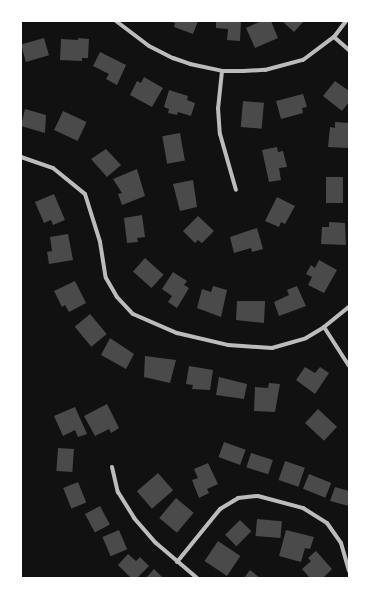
<!DOCTYPE html>
<style>
body{margin:0}
#map{position:relative;width:370px;height:599px;overflow:hidden;background:#111;font-family:Quicksand,sans-serif}
div>[style]{position:absolute}
.building>*{inset:0;background:#4a4a4a;transform-origin:0 0}
.minor>*{height:4px;margin:-2px;padding:0 2px;transform-origin:2px;border-radius:2px;background:#bcbcbc}
span{translate:-50% -50%;white-space:nowrap;text-align:center;line-height:1.15;-webkit-text-stroke:3px #fff;paint-order:stroke}
.frame{position:absolute;inset:0;border:22px solid #fff;pointer-events:none}
</style>
<div id="map">
<div class="building">
<i style="clip-path:polygon(170px 21px,198px 21px,193px 34px,174px 27px,175px 23px)"></i>
<i style="clip-path:polygon(216px 21px,241px 21px,240px 41px,227px 40px,228px 29px,216px 28px)"></i>
<i style="clip-path:polygon(261px 21px,271px 21px,278px 38px,255px 48px,246px 28px)"></i>
<i style="clip-path:polygon(282px 21px,304px 21px,294px 32px)"></i>
<i style="left:44px;top:38px;width:18px;height:24px;rotate:74deg"></i>
<i style="clip-path:polygon(78px 38px,89px 39px,88px 58px,82px 58px,82px 61px,60px 60px,61px 39px,78px 40px)"></i>
<i style="clip-path:polygon(100px 52px,126px 65px,117px 85px,106px 79px,109px 74px,93px 66px)"></i>
<i style="clip-path:polygon(144px 77px,163px 88px,152px 107px,130px 95px,137px 81px,141px 83px)"></i>
<i style="clip-path:polygon(335px 81px,349px 91px,349px 102px,342px 111px,323px 96px)"></i>
<i style="clip-path:polygon(169px 90px,188px 96px,187px 100px,195px 103px,191px 116px,178px 112px,177px 115px,168px 113px,169px 109px,164px 107px)"></i>
<i style="clip-path:polygon(303px 94px,307px 107px,302px 108px,303px 113px,281px 119px,276px 101px)"></i>
<i style="left:243px;top:101px;width:21px;height:26px;rotate:5deg"></i>
<i style="clip-path:polygon(25px 109px,46px 115px,45px 133px,21px 126px)"></i>
<i style="left:63px;top:111px;width:26px;height:21px;rotate:25deg"></i>
<i style="clip-path:polygon(335px 122px,349px 123px,348px 148px,328px 147px,330px 127px,335px 128px)"></i>
<i style="left:180px;top:133px;width:28px;height:18px;rotate:80deg"></i>
<i style="clip-path:polygon(277px 147px,278px 152px,283px 151px,287px 167px,279px 168px,281px 180px,269px 182px,262px 150px)"></i>
<i style="clip-path:polygon(106px 149px,121px 165px,107px 177px,91px 159px)"></i>
<i style="clip-path:polygon(137px 169px,145px 196px,122px 205px,118px 194px,122px 193px,113px 179px)"></i>
<i style="left:326px;top:177px;width:17px;height:26px"></i>
<i style="clip-path:polygon(193px 180px,197px 207px,180px 211px,173px 184px)"></i>
<i style="clip-path:polygon(54px 194px,65px 220px,53px 225px,51px 220px,44px 223px,35px 202px)"></i>
<i style="clip-path:polygon(277px 197px,295px 206px,285px 224px,281px 222px,279px 227px,265px 221px)"></i>
<i style="clip-path:polygon(142px 215px,145px 237px,137px 238px,138px 242px,127px 243px,124px 218px)"></i>
<i style="clip-path:polygon(198px 216px,214px 231px,202px 243px,198px 240px,195px 243px,183px 231px)"></i>
<i style="clip-path:polygon(329px 222px,345px 223px,346px 245px,321px 244px,322px 227px,329px 227px)"></i>
<i style="clip-path:polygon(257px 228px,263px 249px,252px 252px,251px 248px,234px 253px,230px 237px)"></i>
<i style="clip-path:polygon(68px 234px,73px 260px,49px 264px,47px 252px,52px 251px,50px 237px)"></i>
<i style="left:145px;top:258px;width:25px;height:18px;rotate:42deg"></i>
<i style="clip-path:polygon(319px 260px,337px 270px,324px 293px,308px 285px,312px 277px,306px 274px,311px 265px,315px 268px)"></i>
<i style="clip-path:polygon(173px 272px,187px 281px,184px 285px,189px 288px,177px 308px,168px 302px,172px 296px,162px 289px)"></i>
<i style="clip-path:polygon(75px 281px,86px 303px,69px 312px,65px 305px,62px 307px,54px 291px)"></i>
<i style="clip-path:polygon(213px 286px,227px 290px,221px 317px,197px 308px,202px 289px,211px 292px)"></i>
<i style="clip-path:polygon(297px 286px,306px 306px,279px 316px,274px 302px,289px 295px,287px 290px)"></i>
<i style="clip-path:polygon(237px 301px,265px 301px,264px 323px,236px 320px)"></i>
<i style="left:90px;top:314px;width:26px;height:20px;rotate:50deg"></i>
<i style="clip-path:polygon(110px 338px,134px 354px,126px 369px,101px 355px)"></i>
<i style="clip-path:polygon(145px 356px,176px 360px,170px 383px,144px 377px)"></i>
<i style="clip-path:polygon(189px 366px,213px 370px,210px 390px,192px 389px,193px 385px,186px 384px)"></i>
<i style="clip-path:polygon(305px 367px,315px 373px,320px 367px,329px 373px,315px 394px,296px 380px)"></i>
<i style="clip-path:polygon(219px 377px,247px 384px,244px 399px,216px 395px)"></i>
<i style="clip-path:polygon(269px 383px,280px 384px,275px 412px,254px 411px,255px 387px,268px 388px)"></i>
<i style="clip-path:polygon(107px 404px,119px 428px,111px 433px,109px 429px,95px 436px,84px 416px)"></i>
<i style="clip-path:polygon(75px 407px,87px 434px,78px 437px,75px 430px,63px 436px,54px 416px)"></i>
<i style="left:318px;top:409px;width:26px;height:19px;rotate:43deg"></i>
<i style="left:224px;top:442px;width:23px;height:16px;rotate:20deg"></i>
<i style="left:58px;top:448px;width:16px;height:23px;rotate:4deg"></i>
<i style="left:251px;top:453px;width:23px;height:15px;rotate:18deg"></i>
<i style="left:285px;top:461px;width:21px;height:20px;rotate:19deg"></i>
<i style="clip-path:polygon(208px 463px,218px 484px,207px 489px,209px 493px,199px 498px,192px 480px,198px 478px,194px 469px)"></i>
<i style="left:158px;top:473px;width:23px;height:28px;rotate:49deg"></i>
<i style="left:309px;top:474px;width:24px;height:16px;rotate:22deg"></i>
<i style="left:78px;top:482px;width:22px;height:16px;rotate:68deg"></i>
<i style="clip-path:polygon(335px 487px,349px 491px,349px 506px,330px 501px)"></i>
<i style="left:176px;top:498px;width:23px;height:26px;rotate:40deg"></i>
<i style="left:100px;top:506px;width:21px;height:17px;rotate:62deg"></i>
<i style="left:257px;top:519px;width:25px;height:17px;rotate:5deg"></i>
<i style="left:240px;top:520px;width:16px;height:21px;rotate:45deg"></i>
<i style="left:119px;top:530px;width:21px;height:18px;rotate:67deg"></i>
<i style="clip-path:polygon(286px 530px,314px 537px,310px 549px,305px 548px,301px 562px,279px 556px)"></i>
<i style="left:218px;top:541px;width:27px;height:24px;rotate:34deg"></i>
<i style="clip-path:polygon(316px 551px,332px 569px,323px 578px,310px 578px,302px 569px,311px 561px,308px 558px)"></i>
<i style="clip-path:polygon(128px 554px,136px 561px,140px 557px,149px 566px,137px 578px,131px 578px,118px 565px)"></i>
<i style="clip-path:polygon(154px 569px,162px 577px,161px 578px,146px 578px)"></i>
<i style="clip-path:polygon(250px 570px,260px 578px,244px 578px)"></i>
</div>
<div class="minor">
<i style="left:116px;top:21px;width:41px;rotate:37.1deg"></i>
<i style="left:149px;top:46px;width:27px;rotate:27deg"></i>
<i style="left:173px;top:58px;width:18px;rotate:19deg"></i>
<i style="left:190px;top:64px;width:33px;rotate:12deg"></i>
<i style="left:222px;top:71px;width:21px"></i>
<i style="left:243px;top:71px;width:22px;rotate:-3deg"></i>
<i style="left:265px;top:70px;width:39px;rotate:-15deg"></i>
<i style="left:303px;top:60px;width:39px;rotate:-37deg"></i>
<i style="left:334px;top:37px;width:20px;rotate:-53deg"></i>
<i style="left:334px;top:37px;width:20px;rotate:41deg"></i>
<i style="left:222px;top:71px;width:37px;rotate:96deg"></i>
<i style="left:218px;top:108px;width:26px;rotate:86deg"></i>
<i style="left:220px;top:134px;width:58px;rotate:74.1deg"></i>
<i style="left:21px;top:157px;width:34px;rotate:19deg"></i>
<i style="left:53px;top:168px;width:41px;rotate:39.1deg"></i>
<i style="left:85px;top:194px;width:50px;rotate:72.6deg"></i>
<i style="left:100px;top:242px;width:36px;rotate:81deg"></i>
<i style="left:106px;top:278px;width:22px;rotate:60deg"></i>
<i style="left:117px;top:297px;width:23px;rotate:47deg"></i>
<i style="left:133px;top:314px;width:48px;rotate:23.4deg"></i>
<i style="left:177px;top:333px;width:52px;rotate:13.2deg"></i>
<i style="left:228px;top:345px;width:44px;rotate:3.9deg"></i>
<i style="left:272px;top:348px;width:35px;rotate:-16deg"></i>
<i style="left:306px;top:338px;width:21px;rotate:-31deg"></i>
<i style="left:324px;top:327px;width:32px;rotate:-39deg"></i>
<i style="left:324px;top:327px;width:46px;rotate:57.3deg"></i>
<i style="left:112px;top:467px;width:26px;rotate:77deg"></i>
<i style="left:118px;top:492px;width:31px;rotate:58deg"></i>
<i style="left:134px;top:518px;width:33px;rotate:49deg"></i>
<i style="left:156px;top:543px;width:54px;rotate:40.5deg"></i>
<i style="left:177px;top:562px;width:68px;rotate:-50.9deg"></i>
<i style="left:220px;top:509px;width:21px;rotate:-31deg"></i>
<i style="left:238px;top:498px;width:20px;rotate:-6deg"></i>
<i style="left:258px;top:496px;width:47px;rotate:14.9deg"></i>
<i style="left:303px;top:508px;width:28px;rotate:32deg"></i>
<i style="left:327px;top:523px;width:24px;rotate:55deg"></i>
<i style="left:341px;top:543px;width:29px;rotate:74deg"></i>
</div>
<div class="frame"></div>
</div>
